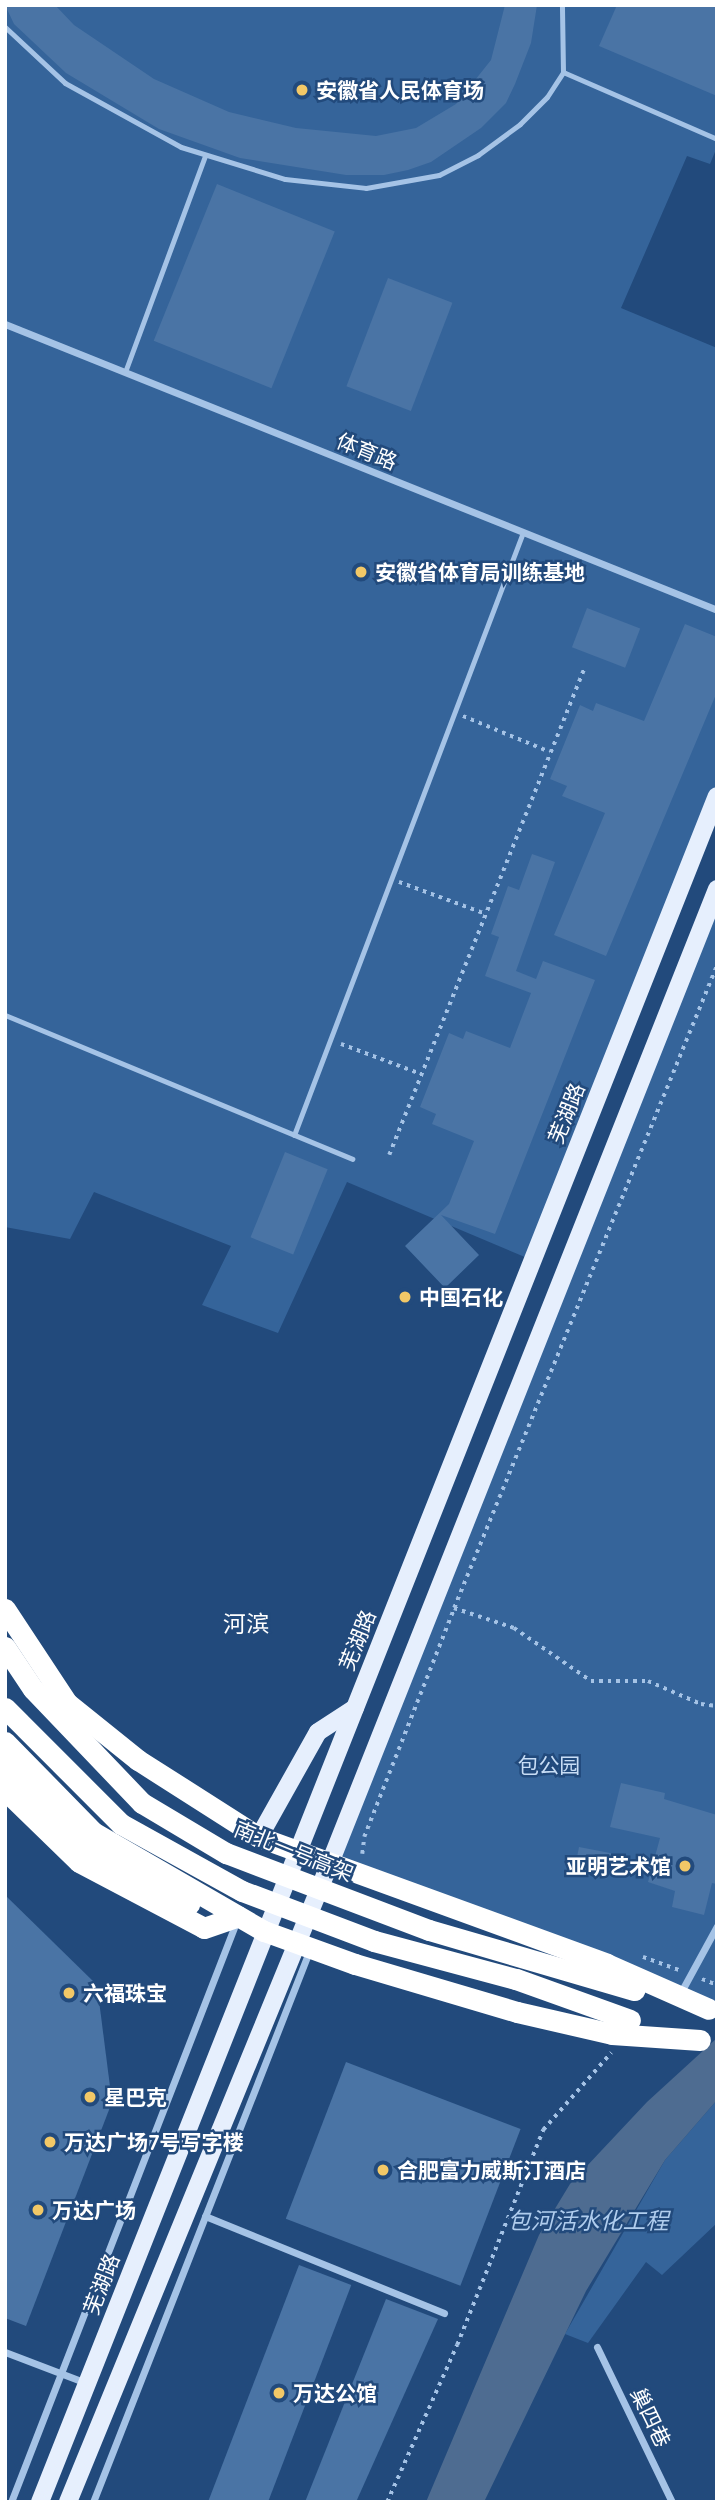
<!DOCTYPE html>
<meta charset="utf-8">
<style>
body{margin:0}
#map{position:relative;width:722px;height:2507px;overflow:hidden;background:#224a7c;font-family:Quicksand,"Noto Sans SC",sans-serif}
div>[style]{position:absolute}
.green>*{inset:0;background:#35649a}
.water>*{inset:0;background:#4e6c91}
.building>*{inset:0;background:#4a74a5;transform-origin:0 0}
.path>*{height:3.5px;margin-top:-1.75px;transform-origin:0;background:repeating-linear-gradient(90deg,#a5c3e6 0 3.5px,transparent 0 8.5px)}
.lane>*{height:5px;margin:-2.5px;padding:0 2.5px;transform-origin:2.5px;border-radius:2.5px;background:#a5c3e6}
.street>*{height:7px;margin:-3.5px;padding:0 3.5px;transform-origin:3.5px;border-radius:3.5px;background:#a5c3e6}
.primary>*{height:18px;margin:-9px;padding:0 9px;transform-origin:9px;border-radius:9px;background:#e6effd}
.highway>*{height:21px;margin:-10.5px;padding:0 10.5px;transform-origin:10.5px;border-radius:10.5px;background:#fff}
.highway-bridge>*{height:21px;margin:-10.5px;padding:0 10.5px;transform-origin:10.5px;border-radius:10.5px;background:#fff}
.dots>*{width:19px;height:19px;translate:-50% -50%;box-sizing:border-box;border:4px solid #224a7c;border-radius:50%}
span{translate:-50% -50%;white-space:nowrap;text-align:center;line-height:1.15;-webkit-text-stroke:5px #224a7c;paint-order:stroke}
.poi-label{font-size:21px;color:#fff;font-weight:700}
.left{translate:0 -50%;text-align:left}
.right{translate:-100% -50%;text-align:right}
.street-label{font-size:21px;color:#fff}
.park-label{font-size:21px;color:#c8ddf5}
.neighbourhood-label{font-size:23px;color:#fff}
.water-label{font-size:23px;color:#b0cdee;font-style:italic}
.frame{position:absolute;inset:0;border:7px solid #fff;pointer-events:none}
</style>
<div id="map">
<div class="green">
<i style="clip-path:polygon(5px 5px,717px 5px,717px 147px,710px 164px,687px 156px,621px 308px,717px 348px,717px 796px,532px 1260px,347px 1182px,278px 1333px,202px 1305px,231px 1246px,94px 1192px,70px 1239px,5px 1227px)"></i>
<i style="clip-path:polygon(717px 889px,717px 2011px,330px 1863px)"></i>
<i style="clip-path:polygon(717px 2100px,717px 2223px,662px 2275px,646px 2262px,588px 2343px,565px 2334px,665px 2160px)"></i>
</div>
<div class="water">
<i style="clip-path:polygon(717px 2038px,717px 2100px,665px 2160px,586px 2291px,484px 2502px,426px 2502px,539px 2235px,570px 2184px,647px 2102px)"></i>
</div>
<div class="building">
<i style="clip-path:polygon(5px 5px,55px 5px,74px 25px,154px 79px,229px 112px,296px 128px,376px 136px,416px 128px,456px 104px,491px 60px,505px 5px,537px 5px,531px 43px,515px 84px,506px 103px,481px 128px,431px 162px,408px 170px,384px 175px,346px 175px,240px 158px,159px 129px,66px 73px,14px 24px)"></i>
<i style="clip-path:polygon(617px 5px,717px 5px,717px 96px,599px 46px)"></i>
<i style="left:217px;top:184px;width:127px;height:169px;rotate:22deg"></i>
<i style="left:388px;top:278px;width:69px;height:116px;rotate:21deg"></i>
<i style="left:587px;top:608px;width:57px;height:42px;rotate:21deg"></i>
<i style="clip-path:polygon(685px 624px,717px 637px,717px 692px,606px 956px,554px 935px,605px 813px,562px 796px,567px 786px,550px 779px,580px 705px,593px 711px,596px 703px,644px 721px)"></i>
<i style="clip-path:polygon(532px 854px,555px 862px,516px 971px,536px 979px,543px 961px,595px 980px,495px 1234px,441px 1215px,479px 1255px,445px 1288px,405px 1246px,449px 1204px,474px 1141px,432px 1124px,436px 1114px,420px 1107px,449px 1033px,463px 1039px,466px 1031px,510px 1048px,531px 993px,485px 976px,499px 937px,491px 934px,508px 886px,519px 890px)"></i>
<i style="left:285px;top:1152px;width:46px;height:92px;rotate:22deg"></i>
<i style="clip-path:polygon(621px 1783px,665px 1793px,664px 1799px,717px 1815px,717px 1884px,712px 1883px,704px 1915px,672px 1907px,675px 1891px,648px 1882px,660px 1838px,610px 1827px)"></i>
<i style="left:579px;top:1847px;width:33px;height:26px;rotate:11deg"></i>
<i style="clip-path:polygon(5px 1895px,97px 1985px,112px 2102px,26px 2326px,5px 2318px)"></i>
<i style="left:346px;top:2062px;width:187px;height:168px;rotate:21deg"></i>
<i style="left:299px;top:2265px;width:56px;height:255px;rotate:21deg"></i>
<i style="clip-path:polygon(386px 2299px,438px 2319px,356px 2502px,305px 2502px)"></i>
</div>
<div class="path">
<i style="left:463px;top:716px;width:94px;rotate:22.5deg"></i>
<i style="left:399px;top:882px;width:93px;rotate:20.2deg"></i>
<i style="left:341px;top:1044px;width:85px;rotate:20.6deg"></i>
<i style="left:389px;top:1155px;width:524px;rotate:-68.14deg"></i>
<i style="left:454px;top:1608px;width:63px;rotate:18.4deg"></i>
<i style="left:514px;top:1628px;width:93px;rotate:34.5deg"></i>
<i style="left:591px;top:1681px;width:57px"></i>
<i style="left:648px;top:1681px;width:58px;rotate:23.5deg"></i>
<i style="left:701px;top:1704px;width:16px;rotate:7deg"></i>
<i style="left:362px;top:1854px;width:17px;rotate:-83deg"></i>
<i style="left:364px;top:1837px;width:246px;rotate:-68.5deg"></i>
<i style="left:454px;top:1608px;width:695px;rotate:-67.75deg"></i>
<i style="left:643px;top:1957px;width:38px;rotate:20deg"></i>
<i style="left:702px;top:1979px;width:16px;rotate:22deg"></i>
<i style="left:387px;top:2502px;width:172px;rotate:-66deg"></i>
<i style="left:457px;top:2345px;width:232px;rotate:-68.2deg"></i>
<i style="left:543px;top:2130px;width:103px;rotate:-48.6deg"></i>
</div>
<div class="lane">
<i style="left:5px;top:27px;width:82px;rotate:43deg"></i>
<i style="left:65px;top:83px;width:132px;rotate:28.9deg"></i>
<i style="left:181px;top:147px;width:109px;rotate:17.1deg"></i>
<i style="left:285px;top:179px;width:81px;rotate:6.3deg"></i>
<i style="left:366px;top:188px;width:74px;rotate:-10.1deg"></i>
<i style="left:439px;top:175px;width:44px;rotate:-27.1deg"></i>
<i style="left:478px;top:155px;width:52px;rotate:-36.4deg"></i>
<i style="left:520px;top:124px;width:38px;rotate:-45deg"></i>
<i style="left:547px;top:97px;width:30px;rotate:-57deg"></i>
<i style="left:563px;top:72px;width:67px;rotate:-90.9deg"></i>
<i style="left:563px;top:72px;width:168px;rotate:23.5deg"></i>
<i style="left:125px;top:372px;width:230px;rotate:-69.7deg"></i>
<i style="left:5px;top:1015px;width:376px;rotate:22.5deg"></i>
<i style="left:294px;top:1135px;width:645px;rotate:-69.2deg"></i>
</div>
<div class="street">
<i style="left:5px;top:324px;width:767px;rotate:21.88deg"></i>
<i style="left:681px;top:1992px;width:75px;rotate:-61.4deg"></i>
<i style="left:205px;top:2216px;width:258px;rotate:22.1deg"></i>
<i style="left:597px;top:2347px;width:172px;rotate:64.2deg"></i>
<i style="left:5px;top:2352px;width:87px;rotate:20.9deg"></i>
<i style="left:11px;top:2502px;width:624px;rotate:-68.78deg"></i>
<i style="left:93px;top:2502px;width:594px;rotate:-68.57deg"></i>
</div>
<div class="primary">
<i style="left:259px;top:1837px;width:120px;rotate:-60.7deg"></i>
<i style="left:318px;top:1732px;width:44px;rotate:-33deg"></i>
<i style="left:40px;top:2502px;width:1835px;rotate:-68.36deg"></i>
<i style="left:68px;top:2502px;width:691px;rotate:-67.71deg"></i>
<i style="left:330px;top:1863px;width:1048px;rotate:-68.33deg"></i>
</div>
<div class="highway">
<i style="left:5px;top:1609px;width:113px;rotate:56.6deg"></i>
<i style="left:67px;top:1703px;width:91px;rotate:38.8deg"></i>
<i style="left:138px;top:1760px;width:143px;rotate:32.5deg"></i>
<i style="left:259px;top:1837px;width:370px;rotate:20deg"></i>
<i style="left:607px;top:1964px;width:111px;rotate:23.8deg"></i>
<i style="left:5px;top:1742px;width:126px;rotate:45.6deg"></i>
<i style="left:93px;top:1832px;width:198px;rotate:30.1deg"></i>
<i style="left:264px;top:1931px;width:97px;rotate:19.9deg"></i>
<i style="left:355px;top:1964px;width:169px;rotate:16.5deg"></i>
<i style="left:517px;top:2012px;width:98px;rotate:13deg"></i>
<i style="left:612px;top:2034px;width:88px;rotate:3.9deg"></i>
<i style="left:5px;top:1765px;width:125px;rotate:44.7deg"></i>
<i style="left:94px;top:1853px;width:108px;rotate:28.2deg"></i>
<i style="left:5px;top:1790px;width:103px;rotate:44.2deg"></i>
<i style="left:79px;top:1862px;width:141px;rotate:27.8deg"></i>
<i style="left:204px;top:1928px;width:36px;rotate:-19deg"></i>
</div>
<div class="highway-bridge">
<i style="left:5px;top:1647px;width:50px;rotate:56.3deg"></i>
<i style="left:33px;top:1689px;width:158px;rotate:46.3deg"></i>
<i style="left:142px;top:1803px;width:98px;rotate:30.8deg"></i>
<i style="left:226px;top:1853px;width:217px;rotate:20.8deg"></i>
<i style="left:429px;top:1930px;width:214px;rotate:16.3deg"></i>
<i style="left:5px;top:1708px;width:164px;rotate:45deg"></i>
<i style="left:121px;top:1824px;width:138px;rotate:29deg"></i>
<i style="left:242px;top:1891px;width:141px;rotate:20.7deg"></i>
<i style="left:374px;top:1941px;width:147px;rotate:15deg"></i>
<i style="left:516px;top:1979px;width:121px;rotate:19.8deg"></i>
</div>
<div class="dots">
<i style="left:302px;top:90px;background:#f2c867"></i>
<i style="left:361px;top:572px;background:#f2c867"></i>
<i style="left:405px;top:1297px;background:#f2c867"></i>
<i style="left:685px;top:1866px;background:#f2c867"></i>
<i style="left:69px;top:1993px;background:#f2c867"></i>
<i style="left:90px;top:2097px;background:#f2c867"></i>
<i style="left:50px;top:2142px;background:#f2c867"></i>
<i style="left:383px;top:2170px;background:#f2c867"></i>
<i style="left:38px;top:2210px;background:#f2c867"></i>
<i style="left:279px;top:2393px;background:#f2c867"></i>
</div>
<div class="poi-label">
<span class="left" style="left:316px;top:90px">安徽省人民体育场</span>
<span class="left" style="left:375px;top:572px">安徽省体育局训练基地</span>
<span class="left" style="left:419px;top:1297px">中国石化</span>
<span class="right" style="left:671px;top:1866px">亚明艺术馆</span>
<span class="left" style="left:83px;top:1993px">六福珠宝</span>
<span class="left" style="left:104px;top:2097px">星巴克</span>
<span class="left" style="left:64px;top:2142px">万达广场7号写字楼</span>
<span class="left" style="left:397px;top:2170px">合肥富力威斯汀酒店</span>
<span class="left" style="left:52px;top:2210px">万达广场</span>
<span class="left" style="left:293px;top:2393px">万达公馆</span>
</div>
<div class="street-label">
<span style="left:367px;top:451px;rotate:22deg">体育路</span>
<span style="left:566px;top:1113px;rotate:-68deg">芜湖路</span>
<span style="left:357px;top:1640px;rotate:-68deg">芜湖路</span>
<span style="left:294px;top:1851px;rotate:22deg">南北一号高架</span>
<span style="left:101px;top:2284px;rotate:-69deg">芜湖路</span>
<span style="left:651px;top:2417px;rotate:64deg">巢四巷</span>
</div>
<div class="park-label">
<span style="left:549px;top:1765px">包公园</span>
</div>
<div class="neighbourhood-label">
<span style="left:246px;top:1624px">河滨</span>
</div>
<div class="water-label">
<span style="left:588px;top:2221px">包河活水化工程</span>
</div>
<div class="frame"></div>
</div>
